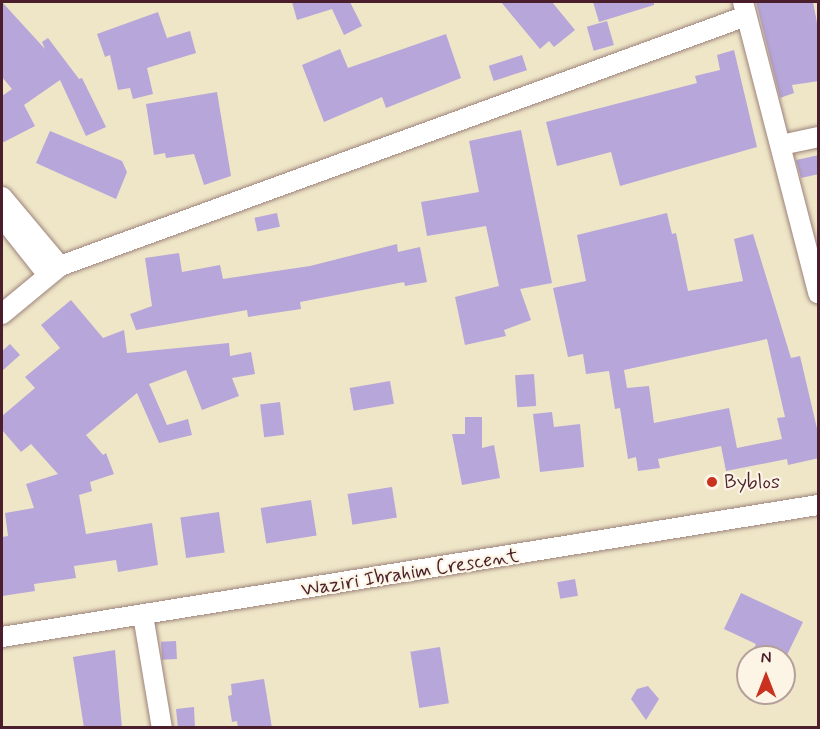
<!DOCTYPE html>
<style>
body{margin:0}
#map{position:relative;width:820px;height:729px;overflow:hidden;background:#efe6c8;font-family:Mynerve,sans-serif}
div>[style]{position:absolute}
.building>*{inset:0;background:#b7a6d9;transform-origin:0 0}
.roads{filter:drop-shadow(0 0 2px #9c827a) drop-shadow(0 0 2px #9c827a)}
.minor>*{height:20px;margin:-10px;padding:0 10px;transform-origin:10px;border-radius:10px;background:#fff}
.dots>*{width:16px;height:16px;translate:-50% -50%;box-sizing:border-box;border:3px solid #fcf5e5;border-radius:50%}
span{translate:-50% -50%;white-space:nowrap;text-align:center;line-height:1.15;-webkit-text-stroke:4.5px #fcf5e5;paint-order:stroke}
.poi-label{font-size:20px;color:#4a1f2b}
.left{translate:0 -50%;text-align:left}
.street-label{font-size:20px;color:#4a1f2b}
.frame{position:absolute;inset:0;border:3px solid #4a1f2b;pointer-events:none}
.north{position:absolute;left:736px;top:645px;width:60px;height:60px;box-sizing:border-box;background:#fcf5e5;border:2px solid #b59f9b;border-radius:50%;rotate:0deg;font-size:16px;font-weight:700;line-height:24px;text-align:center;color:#4a1f2b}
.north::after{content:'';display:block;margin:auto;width:21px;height:27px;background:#c8321e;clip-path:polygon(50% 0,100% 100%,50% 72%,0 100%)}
</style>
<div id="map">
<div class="building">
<i style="clip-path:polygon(2px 2px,45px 49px,42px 42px,48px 38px,79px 79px,82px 78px,106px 127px,86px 136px,60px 80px,24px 105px,35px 126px,2px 143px,2px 96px,12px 89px,2px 77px)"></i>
<i style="clip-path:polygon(292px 2px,350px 2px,362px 26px,344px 35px,332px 9px,297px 20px)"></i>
<i style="clip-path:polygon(501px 2px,552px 2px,575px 30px,554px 47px,549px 41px,540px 49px)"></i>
<i style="clip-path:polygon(593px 2px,654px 2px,654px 5px,599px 22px)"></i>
<i style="clip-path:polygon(756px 2px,813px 2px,819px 33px,819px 81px,792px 85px,794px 93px,780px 98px)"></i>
<i style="clip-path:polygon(158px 12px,167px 38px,190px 31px,196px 53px,147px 68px,153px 94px,133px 99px,130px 88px,118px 90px,110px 55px,105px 57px,97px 34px)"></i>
<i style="left:607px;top:21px;width:25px;height:21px;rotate:74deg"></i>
<i style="clip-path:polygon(446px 34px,461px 78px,386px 108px,382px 97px,324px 122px,302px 65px,340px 49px,348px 68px)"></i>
<i style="clip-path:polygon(734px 50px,757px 147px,620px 186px,611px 152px,557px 166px,546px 122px,697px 83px,695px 76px,720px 70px,717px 55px)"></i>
<i style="left:522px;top:55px;width:16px;height:35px;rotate:72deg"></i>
<i style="clip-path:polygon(217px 92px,231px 176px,204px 185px,194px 154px,166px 158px,165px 153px,154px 155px,146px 104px)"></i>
<i style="clip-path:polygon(521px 130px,552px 283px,520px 289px,531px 320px,504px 330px,506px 336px,465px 345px,455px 297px,499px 286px,486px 226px,427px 236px,421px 202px,479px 192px,469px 141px)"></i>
<i style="clip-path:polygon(50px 131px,122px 161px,127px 172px,116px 199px,36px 163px)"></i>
<i style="clip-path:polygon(819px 155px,819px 174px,801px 178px,796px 160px)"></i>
<i style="left:277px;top:213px;width:14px;height:23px;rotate:78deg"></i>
<i style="clip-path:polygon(evenodd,667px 213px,672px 234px,676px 233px,688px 291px,743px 281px,734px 239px,753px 234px,791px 358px,800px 356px,819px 437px,819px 458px,788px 465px,787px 459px,726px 471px,721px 446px,658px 459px,660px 468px,638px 471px,636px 457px,628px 459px,620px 408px,615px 409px,609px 371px,586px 374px,583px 354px,568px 357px,553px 288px,586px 281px,577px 235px,667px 213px,767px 339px,785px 417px,777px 418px,782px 439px,737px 448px,729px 408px,654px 423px,649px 386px,627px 388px,624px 370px,767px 339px)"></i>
<i style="clip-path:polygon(397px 244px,398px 252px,420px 247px,427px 282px,405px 286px,404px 282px,300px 302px,301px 309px,248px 317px,247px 310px,136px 330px,130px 314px,152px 306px,145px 258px,179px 253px,182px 272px,220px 265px,223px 279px,310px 266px)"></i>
<i style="clip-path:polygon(71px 300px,103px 338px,124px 330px,127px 353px,229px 343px,230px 356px,251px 352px,255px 374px,232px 378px,239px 396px,202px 410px,186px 370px,149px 384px,167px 425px,188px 419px,192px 435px,159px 443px,137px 393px,86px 435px,103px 455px,106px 453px,114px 474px,90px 482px,92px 491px,79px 495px,86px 534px,152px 523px,158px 565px,118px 572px,116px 560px,74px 566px,76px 578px,34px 584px,35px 591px,2px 596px,2px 537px,8px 536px,5px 513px,34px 508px,26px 484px,58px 474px,31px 444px,21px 452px,2px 430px,2px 416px,35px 388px,25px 377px,60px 348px,41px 325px)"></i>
<i style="clip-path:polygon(10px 344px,20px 355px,2px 371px,2px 351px)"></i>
<i style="left:534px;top:374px;width:32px;height:19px;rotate:86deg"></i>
<i style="left:390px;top:381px;width:23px;height:41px;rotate:80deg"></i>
<i style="left:280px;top:402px;width:33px;height:20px;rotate:83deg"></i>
<i style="clip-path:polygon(552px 412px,554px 427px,580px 424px,584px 467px,540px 472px,533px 414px)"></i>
<i style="clip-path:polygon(465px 417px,482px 417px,482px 448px,494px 445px,500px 478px,462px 485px,452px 434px,465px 434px)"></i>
<i style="left:392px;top:487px;width:31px;height:45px;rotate:81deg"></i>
<i style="left:311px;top:500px;width:36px;height:51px;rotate:81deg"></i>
<i style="left:219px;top:512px;width:41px;height:39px;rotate:82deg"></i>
<i style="left:575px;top:579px;width:17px;height:18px;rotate:80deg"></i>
<i style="clip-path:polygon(741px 593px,803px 622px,786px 657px,750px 657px,756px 644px,724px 629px)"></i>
<i style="left:176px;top:641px;width:18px;height:15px;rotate:87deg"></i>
<i style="left:440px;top:647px;width:57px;height:30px;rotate:81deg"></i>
<i style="clip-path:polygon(115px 650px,122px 728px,84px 728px,73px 657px)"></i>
<i style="clip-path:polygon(264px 679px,272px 728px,238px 728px,237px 721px,232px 722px,228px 696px,232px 695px,231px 684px)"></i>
<i style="clip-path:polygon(648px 686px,659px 699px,646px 720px,631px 699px,637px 689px)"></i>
<i style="clip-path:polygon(194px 707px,195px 728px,178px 728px,176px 709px)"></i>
</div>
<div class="roads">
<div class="minor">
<i style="left:743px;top:2px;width:301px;rotate:75.5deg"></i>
<i style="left:781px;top:145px;width:38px;rotate:-12deg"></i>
<i style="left:2px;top:197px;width:90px;rotate:50deg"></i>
<i style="left:2px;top:217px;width:74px;rotate:51.6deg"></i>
<i style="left:2px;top:314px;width:75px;rotate:-39.6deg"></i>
<i style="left:60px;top:266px;width:730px;rotate:-20.02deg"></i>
<i style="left:143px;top:615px;width:115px;rotate:80.5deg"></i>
<i style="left:2px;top:637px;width:827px;rotate:-9.19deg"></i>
</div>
</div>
<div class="dots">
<i style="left:712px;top:482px;background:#c8321e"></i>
</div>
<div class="poi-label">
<span class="left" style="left:724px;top:482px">Byblos</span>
</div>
<div class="street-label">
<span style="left:410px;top:573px;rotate:-9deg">Waziri Ibrahim Crescent</span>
</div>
<div class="frame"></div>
<div class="north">N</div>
</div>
